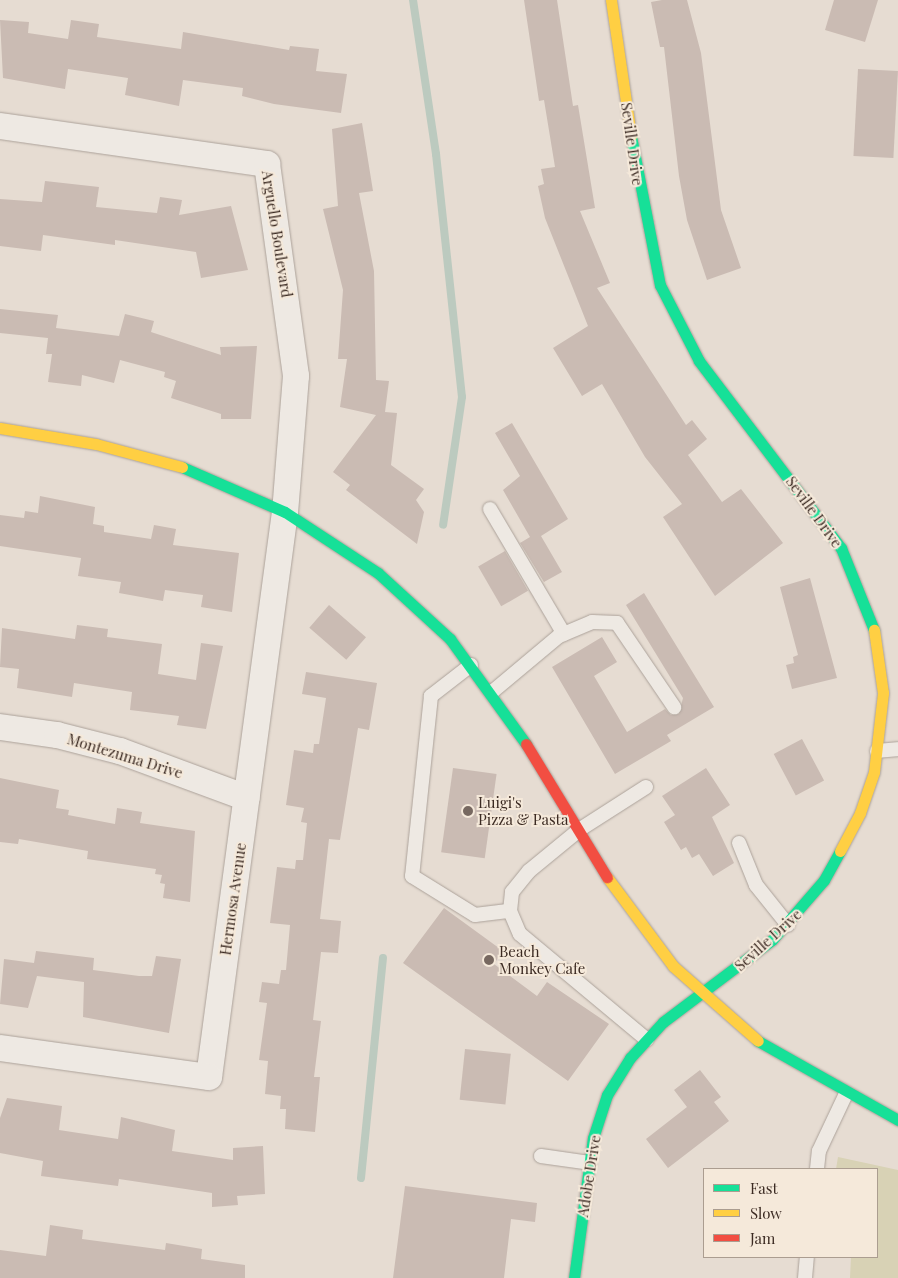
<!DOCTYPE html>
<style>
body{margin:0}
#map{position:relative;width:898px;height:1278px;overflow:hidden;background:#e6dcd2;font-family:"Playfair Display",serif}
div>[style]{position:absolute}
.green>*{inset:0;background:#d8d2b5}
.stream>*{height:8px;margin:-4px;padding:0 4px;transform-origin:4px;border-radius:4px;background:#bccabf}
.building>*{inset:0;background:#cabbb3;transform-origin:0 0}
.roads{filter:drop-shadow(0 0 1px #aca29a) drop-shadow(0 0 1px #aca29a)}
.lane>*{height:14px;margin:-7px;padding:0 7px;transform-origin:7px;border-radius:7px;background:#eee9e3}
.street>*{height:26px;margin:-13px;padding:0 13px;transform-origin:13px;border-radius:13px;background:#eee9e3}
.fast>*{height:11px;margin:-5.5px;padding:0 5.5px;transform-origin:5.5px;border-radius:5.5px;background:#16e098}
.slow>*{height:11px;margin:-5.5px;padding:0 5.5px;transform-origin:5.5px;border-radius:5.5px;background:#ffcf43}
.jam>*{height:11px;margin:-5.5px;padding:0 5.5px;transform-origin:5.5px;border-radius:5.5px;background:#f24e42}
.dots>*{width:14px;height:14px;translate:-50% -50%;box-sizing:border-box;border:2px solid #f5e9da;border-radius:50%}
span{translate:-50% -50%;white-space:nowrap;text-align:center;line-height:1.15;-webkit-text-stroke:4px #f5e9da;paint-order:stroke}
.street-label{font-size:15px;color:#3b2a22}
.poi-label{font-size:15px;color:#3b2a22}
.left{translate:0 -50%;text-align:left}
.legend{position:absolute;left:703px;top:1168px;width:175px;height:90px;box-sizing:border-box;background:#f5e9da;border:1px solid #ab9d90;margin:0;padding:6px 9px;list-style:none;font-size:15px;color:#3b2a22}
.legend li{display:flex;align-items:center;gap:10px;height:25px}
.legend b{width:25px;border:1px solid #ab9d90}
</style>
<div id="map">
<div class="green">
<i style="clip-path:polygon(838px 1157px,898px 1170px,898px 1278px,850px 1278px,851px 1257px,877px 1257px,877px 1169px,836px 1169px)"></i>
</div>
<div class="stream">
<i style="left:413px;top:0;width:156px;rotate:81.5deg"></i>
<i style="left:436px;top:154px;width:244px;rotate:83.9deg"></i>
<i style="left:462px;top:397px;width:129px;rotate:98.4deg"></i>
<i style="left:361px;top:1178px;width:221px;rotate:-84.3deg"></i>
</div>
<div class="building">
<i style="clip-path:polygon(524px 0,557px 0,573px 106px,578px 105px,595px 208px,580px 211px,610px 283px,597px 288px,686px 425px,692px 420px,707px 439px,688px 455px,722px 502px,741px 489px,783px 543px,715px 596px,663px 517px,682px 504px,645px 457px,602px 384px,582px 396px,553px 348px,588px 326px,545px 218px,538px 186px,544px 184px,541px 169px,555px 167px,544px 100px,539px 101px)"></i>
<i style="clip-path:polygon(662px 0,687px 0,701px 53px,721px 210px,741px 268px,707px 280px,687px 220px,679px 176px,664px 47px,660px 47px,651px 2px)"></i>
<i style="clip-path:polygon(834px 0,878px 0,865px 42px,825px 30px)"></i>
<i style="clip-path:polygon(0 20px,29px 22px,28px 33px,68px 39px,71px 20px,99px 24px,97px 37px,181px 49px,183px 32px,289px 50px,290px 46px,319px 49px,316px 71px,347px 74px,341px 113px,274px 104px,242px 96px,243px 88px,183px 80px,179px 106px,125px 95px,128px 78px,115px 76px,68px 69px,65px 89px,3px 78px)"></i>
<i style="left:858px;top:69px;width:40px;height:87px;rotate:3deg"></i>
<i style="clip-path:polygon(362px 123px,373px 191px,359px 193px,374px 271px,376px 380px,389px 381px,385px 412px,397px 413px,391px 465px,424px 489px,416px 500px,424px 512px,417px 544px,346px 490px,350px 485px,333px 472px,376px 415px,340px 407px,347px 359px,338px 359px,343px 290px,323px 209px,338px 206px,332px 129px)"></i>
<i style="clip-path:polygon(45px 181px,99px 187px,96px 207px,157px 213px,160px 197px,182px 200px,179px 215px,231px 206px,248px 270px,201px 278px,196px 252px,115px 240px,115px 245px,43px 235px,41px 251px,0 246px,0 199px,42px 202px)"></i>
<i style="clip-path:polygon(0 309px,58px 315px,56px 328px,119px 336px,125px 314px,154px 321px,151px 332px,221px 355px,220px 347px,257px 346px,251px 419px,221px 419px,221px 414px,171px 398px,176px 381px,164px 377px,165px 372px,120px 360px,114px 383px,82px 375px,81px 386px,48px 382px,52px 354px,46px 354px,48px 338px,0 333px)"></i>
<i style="clip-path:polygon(512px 423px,568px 519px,541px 536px,562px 572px,544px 582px,520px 543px,530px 537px,503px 490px,520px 476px,495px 433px)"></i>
<i style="clip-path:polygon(40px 496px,95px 507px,93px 524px,104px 526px,104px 532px,151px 539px,154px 525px,176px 529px,173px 545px,239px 553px,232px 612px,201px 607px,203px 595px,165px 590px,163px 601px,119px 593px,121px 582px,78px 576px,81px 558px,0 546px,0 515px,24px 518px,25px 511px,38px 513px)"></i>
<i style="left:505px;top:551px;width:46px;height:31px;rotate:60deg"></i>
<i style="clip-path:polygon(810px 578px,837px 678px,792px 689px,786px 665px,794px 663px,793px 657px,798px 655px,780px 587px)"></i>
<i style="clip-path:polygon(644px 593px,714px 707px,667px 735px,671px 741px,615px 774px,552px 667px,602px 637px,617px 662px,594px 676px,627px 732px,665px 709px,671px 715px,679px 714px,683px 698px,626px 605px)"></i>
<i style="left:329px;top:605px;width:49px;height:30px;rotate:41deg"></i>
<i style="clip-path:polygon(77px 625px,108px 629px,107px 637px,162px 644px,158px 674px,196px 680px,201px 643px,223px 646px,206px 729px,177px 725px,179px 716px,130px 710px,132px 692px,74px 683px,72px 697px,17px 688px,19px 669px,0 667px,2px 628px,75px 639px)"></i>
<i style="clip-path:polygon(306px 672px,377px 683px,369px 730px,358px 728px,340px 840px,329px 839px,320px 919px,341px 921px,338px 953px,321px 952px,313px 1020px,321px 1021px,314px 1077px,320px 1077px,315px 1132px,285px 1129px,286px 1109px,280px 1109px,281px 1096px,265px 1094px,268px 1061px,259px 1060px,267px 1003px,259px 1002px,262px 982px,279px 984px,281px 970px,286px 970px,290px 925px,270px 923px,277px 867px,295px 869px,296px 860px,303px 860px,307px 823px,301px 822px,304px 808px,286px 805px,294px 750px,313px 753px,314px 744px,319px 744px,326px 698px,302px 694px)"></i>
<i style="left:802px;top:739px;width:47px;height:32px;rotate:62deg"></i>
<i style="left:453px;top:768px;width:44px;height:85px;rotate:8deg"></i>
<i style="clip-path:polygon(706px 768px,730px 805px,712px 817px,734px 863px,713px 876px,699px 854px,692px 858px,686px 847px,681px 850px,664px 822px,675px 815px,662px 796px)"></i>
<i style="clip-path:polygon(0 778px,59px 790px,56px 808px,69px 810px,68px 815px,115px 824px,117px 808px,142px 812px,140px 823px,195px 831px,190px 902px,163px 898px,165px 884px,160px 883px,162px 875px,155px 874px,156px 869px,87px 859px,88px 851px,19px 839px,18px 844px,0 842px)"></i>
<i style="clip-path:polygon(444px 908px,503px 951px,494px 964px,537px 996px,547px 982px,609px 1024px,568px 1081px,403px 963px)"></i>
<i style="clip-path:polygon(36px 951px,94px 958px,93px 970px,139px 976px,152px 976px,156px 956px,181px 959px,169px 1033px,83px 1017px,84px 982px,37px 976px,28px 1008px,0 1004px,4px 959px,34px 963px)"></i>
<i style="left:465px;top:1049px;width:46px;height:51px;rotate:6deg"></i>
<i style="clip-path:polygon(700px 1070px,721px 1097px,714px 1102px,729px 1121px,668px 1168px,646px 1139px,687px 1107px,674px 1090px)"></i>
<i style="clip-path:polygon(7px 1098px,62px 1106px,59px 1130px,118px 1139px,121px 1117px,175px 1130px,172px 1151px,233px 1160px,233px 1148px,263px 1146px,265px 1194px,237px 1196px,238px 1205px,212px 1207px,212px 1193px,119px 1179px,118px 1186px,41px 1176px,43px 1161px,0 1153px,0 1118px)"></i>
<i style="clip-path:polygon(405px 1186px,537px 1203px,535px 1222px,511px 1219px,504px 1278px,393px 1278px)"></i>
<i style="clip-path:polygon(50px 1225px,83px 1230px,82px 1239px,165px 1250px,166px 1243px,202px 1249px,201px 1259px,245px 1265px,245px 1278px,0 1278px,0 1250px,46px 1256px)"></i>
</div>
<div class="roads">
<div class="lane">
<i style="left:490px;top:509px;width:145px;rotate:59.4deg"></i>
<i style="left:471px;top:665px;width:51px;rotate:142.2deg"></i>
<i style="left:431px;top:696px;width:181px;rotate:96deg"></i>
<i style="left:412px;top:876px;width:74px;rotate:31.8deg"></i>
<i style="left:475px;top:915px;width:35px;rotate:-7deg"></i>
<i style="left:492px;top:692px;width:87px;rotate:-39.9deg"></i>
<i style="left:559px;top:636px;width:36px;rotate:-23deg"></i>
<i style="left:592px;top:622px;width:25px;rotate:2deg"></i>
<i style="left:617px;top:623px;width:102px;rotate:55.8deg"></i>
<i style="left:877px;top:751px;width:21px;rotate:-5deg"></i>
<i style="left:646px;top:787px;width:80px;rotate:147.3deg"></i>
<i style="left:579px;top:830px;width:65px;rotate:140.6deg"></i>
<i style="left:529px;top:871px;width:27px;rotate:129deg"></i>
<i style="left:512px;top:892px;width:19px;rotate:96deg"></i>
<i style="left:510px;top:911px;width:25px;rotate:67deg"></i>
<i style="left:520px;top:934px;width:165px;rotate:39.8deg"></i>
<i style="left:739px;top:843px;width:45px;rotate:68deg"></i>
<i style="left:756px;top:885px;width:51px;rotate:51.3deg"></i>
<i style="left:541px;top:1156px;width:49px;rotate:8.1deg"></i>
<i style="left:817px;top:1169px;width:18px;rotate:-84deg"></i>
<i style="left:819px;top:1151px;width:61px;rotate:-64.7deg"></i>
<i style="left:805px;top:1278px;width:21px;rotate:-85deg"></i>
</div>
<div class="street">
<i style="left:0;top:126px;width:270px;rotate:8.1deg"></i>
<i style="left:267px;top:164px;width:214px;rotate:82.2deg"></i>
<i style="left:296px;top:376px;width:136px;rotate:94.6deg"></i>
<i style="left:285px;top:512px;width:570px;rotate:97.66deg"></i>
<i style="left:209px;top:1077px;width:211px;rotate:-172.1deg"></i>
<i style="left:0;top:727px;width:58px;rotate:8deg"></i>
<i style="left:57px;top:735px;width:65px;rotate:14.3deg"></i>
<i style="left:120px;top:751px;width:135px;rotate:20.3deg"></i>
</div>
<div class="fast">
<i style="left:631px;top:136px;width:152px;rotate:79deg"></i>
<i style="left:660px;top:285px;width:85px;rotate:62.8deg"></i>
<i style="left:699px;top:361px;width:235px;rotate:52.8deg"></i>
<i style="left:841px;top:548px;width:88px;rotate:68.1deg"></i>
<i style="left:182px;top:467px;width:112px;rotate:23.6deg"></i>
<i style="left:285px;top:512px;width:111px;rotate:33.3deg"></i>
<i style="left:378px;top:573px;width:98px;rotate:42.5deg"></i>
<i style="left:450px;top:639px;width:130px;rotate:54.1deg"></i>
<i style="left:758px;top:1041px;width:161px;rotate:29.4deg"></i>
<i style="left:574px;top:1278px;width:141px;rotate:-82.3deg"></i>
<i style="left:593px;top:1138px;width:45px;rotate:-72deg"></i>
<i style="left:607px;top:1095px;width:44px;rotate:-58.1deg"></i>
<i style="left:630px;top:1058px;width:49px;rotate:-47.5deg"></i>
<i style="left:663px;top:1022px;width:136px;rotate:-37deg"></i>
<i style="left:772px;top:940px;width:79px;rotate:-49.1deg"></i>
<i style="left:824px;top:880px;width:33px;rotate:-61deg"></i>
</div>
<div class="slow">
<i style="left:611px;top:0;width:137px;rotate:81.6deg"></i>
<i style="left:0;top:428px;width:97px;rotate:9.5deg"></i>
<i style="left:96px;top:444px;width:89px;rotate:15deg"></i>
<i style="left:840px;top:851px;width:43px;rotate:-62.2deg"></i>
<i style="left:860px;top:813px;width:43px;rotate:-71.1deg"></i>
<i style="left:874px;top:772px;width:80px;rotate:-83.5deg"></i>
<i style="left:883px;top:693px;width:64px;rotate:-98.1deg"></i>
<i style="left:607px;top:877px;width:111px;rotate:53.4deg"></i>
<i style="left:673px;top:966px;width:113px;rotate:41.4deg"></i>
</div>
<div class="jam">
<i style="left:526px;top:744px;width:156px;rotate:58.7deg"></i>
</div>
</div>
<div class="dots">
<i style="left:468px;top:811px;background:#776860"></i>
<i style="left:489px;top:960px;background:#776860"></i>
</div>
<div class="street-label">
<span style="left:632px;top:144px;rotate:82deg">Seville Drive</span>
<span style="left:277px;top:234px;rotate:81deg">Arguello Boulevard</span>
<span style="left:814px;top:512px;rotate:54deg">Seville Drive</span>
<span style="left:125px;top:756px;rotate:17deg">Montezuma Drive</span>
<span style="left:233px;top:899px;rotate:-82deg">Hermosa Avenue</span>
<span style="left:768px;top:940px;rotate:-42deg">Seville Drive</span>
<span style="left:589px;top:1176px;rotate:-81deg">Adobe Drive</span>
</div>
<div class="poi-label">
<span class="left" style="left:478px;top:811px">Luigi's<br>Pizza &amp; Pasta</span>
<span class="left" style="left:499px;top:960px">Beach<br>Monkey Cafe</span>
</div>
<ul class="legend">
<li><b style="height:6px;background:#16e098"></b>Fast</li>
<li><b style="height:6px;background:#ffcf43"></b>Slow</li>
<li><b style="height:6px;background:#f24e42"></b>Jam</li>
</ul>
</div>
